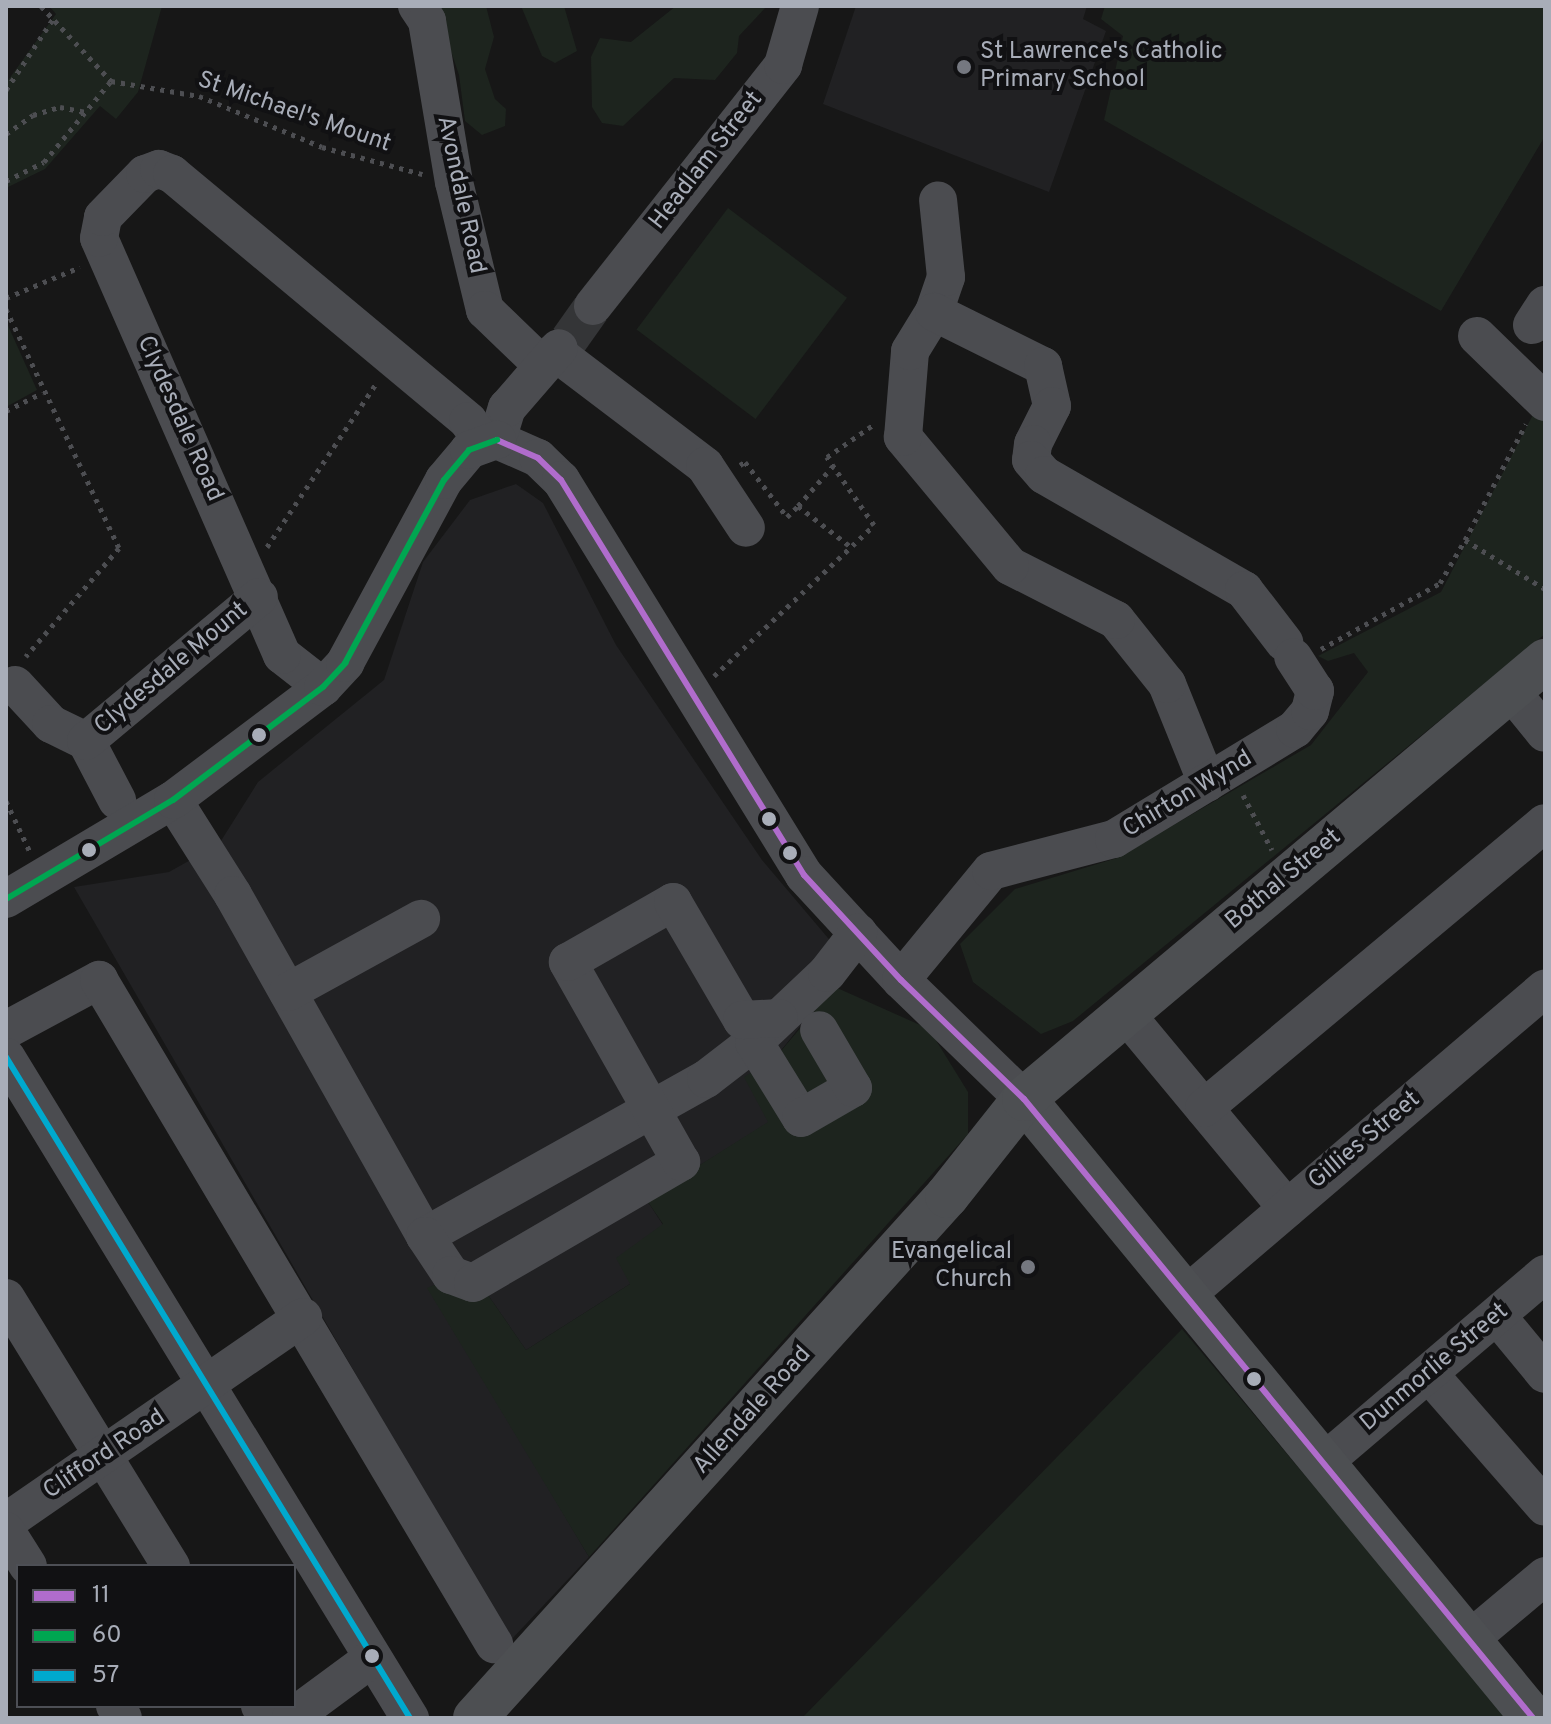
<!DOCTYPE html>
<style>
body{margin:0}
#map{position:relative;width:1551px;height:1724px;overflow:hidden;background:#171717;font-family:Overpass,sans-serif}
div>[style]{position:absolute}
.built>*{inset:0;background:#212123}
.green>*{inset:0;background:#1d241e;transform-origin:0 0}
.minor-tunnel>*{height:38px;margin-top:-19px;transform-origin:0;background:repeating-linear-gradient(90deg,#343537 0 38px,transparent 0 57px)}
.path>*{height:5px;margin-top:-2.5px;transform-origin:0;background:repeating-linear-gradient(90deg,#4d4e52 0 4px,transparent 0 10px)}
.minor>*{height:38px;margin:-19px;padding:0 19px;transform-origin:19px;border-radius:19px;background:#4b4c50}
.major>*{height:44px;margin:-22px;padding:0 22px;transform-origin:22px;border-radius:22px;background:#4d4f52}
.bus-1>*{height:6px;margin:-3px;padding:0 3px;transform-origin:3px;border-radius:3px;background:#b06ccc}
.bus-2>*{height:6px;margin:-3px;padding:0 3px;transform-origin:3px;border-radius:3px;background:#00a651}
.bus-3>*{height:6px;margin:-3px;padding:0 3px;transform-origin:3px;border-radius:3px;background:#00a9ce}
.dots>*{width:22px;height:22px;translate:-50% -50%;box-sizing:border-box;border:4px solid #111113;border-radius:50%}
span{translate:-50% -50%;white-space:nowrap;text-align:center;line-height:1.15;-webkit-text-stroke:8px #111113;paint-order:stroke}
.poi-label{font-size:24px;color:#a8adb8}
.left{translate:0 -50%;text-align:left}
.right{translate:-100% -50%;text-align:right}
.street-label{font-size:24px;color:#a8adb8}
.frame{position:absolute;inset:0;border:8px solid #a8adb8;pointer-events:none}
.legend{position:absolute;left:16px;top:1564px;width:280px;height:144px;box-sizing:border-box;background:#111113;border:2px solid #4d4f55;margin:0;padding:10px 14px;list-style:none;font-size:24px;color:#a8adb8}
.legend li{display:flex;align-items:center;gap:16px;height:40px}
.legend b{width:40px;border:2px solid #4d4f55}
</style>
<div id="map">
<div class="built">
<i style="clip-path:polygon(856px 6px,1087px 6px,1083px 19px,1106px 31px,1049px 192px,823px 104px)"></i>
<i style="clip-path:polygon(516px 484px,543px 503px,616px 645px,762px 860px,850px 964px,775px 1058px,769px 1122px,646px 1199px,663px 1225px,630px 1284px,526px 1350px,488px 1295px,543px 1479px,589px 1557px,510px 1641px,74px 887px,169px 872px,219px 844px,258px 782px,384px 680px,423px 562px,470px 500px)"></i>
</div>
<div class="green">
<i style="clip-path:polygon(49px 6px,162px 6px,138px 92px,116px 119px,100px 106px,45px 169px,6px 188px,6px 83px,56px 14px)"></i>
<i style="clip-path:polygon(436px 6px,486px 6px,494px 37px,485px 69px,495px 99px,506px 109px,505px 126px,482px 135px,465px 121px,459px 75px)"></i>
<i style="clip-path:polygon(521px 6px,564px 6px,577px 51px,555px 63px,542px 56px)"></i>
<i style="clip-path:polygon(676px 6px,767px 6px,739px 36px,737px 53px,715px 80px,674px 78px,623px 126px,602px 123px,592px 107px,591px 57px,600px 38px,631px 42px)"></i>
<i style="clip-path:polygon(1105px 6px,1545px 6px,1545px 136px,1441px 311px,1104px 120px,1123px 36px,1101px 19px)"></i>
<i style="left:728px;top:208px;width:149px;height:152px;rotate:37deg"></i>
<i style="clip-path:polygon(6px 321px,37px 390px,6px 407px)"></i>
<i style="clip-path:polygon(1539px 403px,1545px 410px,1545px 634px,1073px 1021px,1041px 1034px,973px 982px,960px 944px,1015px 889px,1117px 858px,1311px 745px,1368px 672px,1354px 653px,1328px 661px,1318px 656px,1441px 592px)"></i>
<i style="clip-path:polygon(835px 987px,929px 1029px,968px 1092px,968px 1134px,589px 1557px,427px 1288px,443px 1281px,488px 1295px,526px 1350px,630px 1284px,616px 1258px,663px 1224px,646px 1199px,768px 1122px,744px 1077px,775px 1058px)"></i>
<i style="clip-path:polygon(1182px 1329px,1509px 1718px,802px 1718px)"></i>
</div>
<div class="minor-tunnel">
<i style="left:569px;top:340px;width:42px;rotate:-54.8deg"></i>
</div>
<div class="path">
<i style="left:41px;top:6px;width:103px;rotate:47deg"></i>
<i style="left:111px;top:81px;width:89px;rotate:9.7deg"></i>
<i style="left:199px;top:96px;width:133px;rotate:22.5deg"></i>
<i style="left:322px;top:147px;width:104px;rotate:15.1deg"></i>
<i style="left:6px;top:90px;width:85px;rotate:-56.5deg"></i>
<i style="left:6px;top:134px;width:33px;rotate:-35deg"></i>
<i style="left:33px;top:115px;width:28px;rotate:-17deg"></i>
<i style="left:60px;top:107px;width:25px;rotate:11deg"></i>
<i style="left:6px;top:181px;width:42px;rotate:-26.6deg"></i>
<i style="left:44px;top:162px;width:105px;rotate:-50.4deg"></i>
<i style="left:6px;top:298px;width:80px;rotate:-22.7deg"></i>
<i style="left:6px;top:309px;width:264px;rotate:64.7deg"></i>
<i style="left:119px;top:548px;width:143px;rotate:130.7deg"></i>
<i style="left:6px;top:411px;width:40px;rotate:-26.6deg"></i>
<i style="left:740px;top:465px;width:6px;rotate:-31deg"></i>
<i style="left:745px;top:462px;width:69px;rotate:52.6deg"></i>
<i style="left:787px;top:517px;width:16px;rotate:-45deg"></i>
<i style="left:798px;top:506px;width:67px;rotate:37.7deg"></i>
<i style="left:798px;top:506px;width:53px;rotate:-48.8deg"></i>
<i style="left:1465px;top:540px;width:131px;rotate:-62.3deg"></i>
<i style="left:267px;top:547px;width:198px;rotate:-56.3deg"></i>
<i style="left:1321px;top:649px;width:136px;rotate:-29deg"></i>
<i style="left:1440px;top:583px;width:50px;rotate:-59.8deg"></i>
<i style="left:1465px;top:540px;width:94px;rotate:31.5deg"></i>
<i style="left:714px;top:676px;width:220px;rotate:-43.3deg"></i>
<i style="left:874px;top:525px;width:83px;rotate:-124.7deg"></i>
<i style="left:827px;top:457px;width:56px;rotate:-34.8deg"></i>
<i style="left:1243px;top:795px;width:62px;rotate:62.2deg"></i>
<i style="left:6px;top:801px;width:56px;rotate:64.8deg"></i>
</div>
<div class="minor">
<i style="left:417px;top:6px;width:18px;rotate:56deg"></i>
<i style="left:427px;top:21px;width:163px;rotate:80.5deg"></i>
<i style="left:454px;top:182px;width:132px;rotate:76.4deg"></i>
<i style="left:485px;top:310px;width:78px;rotate:44deg"></i>
<i style="left:593px;top:306px;width:307px;rotate:-51.7deg"></i>
<i style="left:783px;top:65px;width:61px;rotate:-73.9deg"></i>
<i style="left:934px;top:312px;width:37px;rotate:-71deg"></i>
<i style="left:946px;top:277px;width:77px;rotate:-95.9deg"></i>
<i style="left:1532px;top:325px;width:24px;rotate:-57deg"></i>
<i style="left:1477px;top:336px;width:95px;rotate:44.1deg"></i>
<i style="left:555px;top:352px;width:188px;rotate:37.2deg"></i>
<i style="left:705px;top:466px;width:74px;rotate:56.5deg"></i>
<i style="left:497px;top:440px;width:45px;rotate:23.7deg"></i>
<i style="left:538px;top:458px;width:32px;rotate:44deg"></i>
<i style="left:561px;top:480px;width:464px;rotate:58.4deg"></i>
<i style="left:804px;top:875px;width:143px;rotate:47.3deg"></i>
<i style="left:901px;top:980px;width:171px;rotate:44.1deg"></i>
<i style="left:497px;top:440px;width:34px;rotate:-73deg"></i>
<i style="left:507px;top:408px;width:79px;rotate:-49.1deg"></i>
<i style="left:15px;top:685px;width:53px;rotate:47.3deg"></i>
<i style="left:51px;top:724px;width:39px;rotate:26deg"></i>
<i style="left:86px;top:741px;width:67px;rotate:62.3deg"></i>
<i style="left:323px;top:687px;width:52px;rotate:-142deg"></i>
<i style="left:282px;top:655px;width:455px;rotate:-113.7deg"></i>
<i style="left:99px;top:238px;width:21px;rotate:-79deg"></i>
<i style="left:103px;top:217px;width:60px;rotate:-45.7deg"></i>
<i style="left:145px;top:174px;width:15px;rotate:-20deg"></i>
<i style="left:159px;top:169px;width:14px;rotate:21deg"></i>
<i style="left:172px;top:174px;width:386px;rotate:39.8deg"></i>
<i style="left:468px;top:421px;width:28px;rotate:55deg"></i>
<i style="left:1510px;top:690px;width:55px;rotate:50.9deg"></i>
<i style="left:86px;top:741px;width:225px;rotate:-39.8deg"></i>
<i style="left:1207px;top:783px;width:107px;rotate:-112deg"></i>
<i style="left:1167px;top:684px;width:82px;rotate:-128.6deg"></i>
<i style="left:1116px;top:620px;width:119px;rotate:-153deg"></i>
<i style="left:1010px;top:566px;width:168px;rotate:-129.7deg"></i>
<i style="left:903px;top:437px;width:86px;rotate:-85.3deg"></i>
<i style="left:910px;top:351px;width:46px;rotate:-58.4deg"></i>
<i style="left:934px;top:312px;width:122px;rotate:26.4deg"></i>
<i style="left:1043px;top:366px;width:41px;rotate:77.3deg"></i>
<i style="left:1052px;top:406px;width:42px;rotate:116.6deg"></i>
<i style="left:1033px;top:444px;width:16px;rotate:97deg"></i>
<i style="left:1031px;top:460px;width:20px;rotate:49deg"></i>
<i style="left:1044px;top:475px;width:231px;rotate:29.9deg"></i>
<i style="left:1244px;top:590px;width:66px;rotate:52.4deg"></i>
<i style="left:173px;top:800px;width:112px;rotate:57.7deg"></i>
<i style="left:233px;top:895px;width:391px;rotate:60.6deg"></i>
<i style="left:425px;top:1236px;width:322px;rotate:-29.2deg"></i>
<i style="left:706px;top:1079px;width:61px;rotate:-37.6deg"></i>
<i style="left:754px;top:1042px;width:100px;rotate:-43.4deg"></i>
<i style="left:827px;top:973px;width:51px;rotate:-52.2deg"></i>
<i style="left:6px;top:899px;width:194px;rotate:-30.7deg"></i>
<i style="left:173px;top:800px;width:188px;rotate:-37deg"></i>
<i style="left:323px;top:687px;width:33px;rotate:-47deg"></i>
<i style="left:345px;top:663px;width:208px;rotate:-61.6deg"></i>
<i style="left:444px;top:480px;width:39px;rotate:-50deg"></i>
<i style="left:469px;top:450px;width:30px;rotate:-20deg"></i>
<i style="left:901px;top:980px;width:141px;rotate:-50.5deg"></i>
<i style="left:991px;top:871px;width:127px;rotate:-14.6deg"></i>
<i style="left:1114px;top:839px;width:212px;rotate:-31.3deg"></i>
<i style="left:1295px;top:729px;width:23px;rotate:-50deg"></i>
<i style="left:1310px;top:711px;width:21px;rotate:-76deg"></i>
<i style="left:1315px;top:691px;width:40px;rotate:-122.9deg"></i>
<i style="left:288px;top:992px;width:152px;rotate:-28.8deg"></i>
<i style="left:1125px;top:1013px;width:254px;rotate:50.3deg"></i>
<i style="left:6px;top:1030px;width:106px;rotate:-28.3deg"></i>
<i style="left:99px;top:980px;width:773px;rotate:59.25deg"></i>
<i style="left:754px;top:1042px;width:89px;rotate:58.3deg"></i>
<i style="left:801px;top:1118px;width:60px;rotate:-30deg"></i>
<i style="left:853px;top:1088px;width:67px;rotate:-120.4deg"></i>
<i style="left:6px;top:1057px;width:775px;rotate:58.57deg"></i>
<i style="left:1204px;top:1108px;width:444px;rotate:-39.9deg"></i>
<i style="left:425px;top:1236px;width:47px;rotate:56.3deg"></i>
<i style="left:451px;top:1275px;width:23px;rotate:20deg"></i>
<i style="left:473px;top:1283px;width:241px;rotate:-30.2deg"></i>
<i style="left:681px;top:1162px;width:230px;rotate:-119.5deg"></i>
<i style="left:568px;top:962px;width:121px;rotate:-29.7deg"></i>
<i style="left:673px;top:902px;width:137px;rotate:59.7deg"></i>
<i style="left:742px;top:1020px;width:37px;rotate:-3deg"></i>
<i style="left:1186px;top:1295px;width:472px;rotate:-40.5deg"></i>
<i style="left:6px;top:1298px;width:315px;rotate:58.4deg"></i>
<i style="left:1497px;top:1316px;width:75px;rotate:50.4deg"></i>
<i style="left:1429px;top:1374px;width:176px;rotate:48.9deg"></i>
<i style="left:1324px;top:1462px;width:290px;rotate:-40.4deg"></i>
<i style="left:6px;top:1522px;width:361px;rotate:-34.6deg"></i>
<i style="left:6px;top:1531px;width:41px;rotate:57.8deg"></i>
<i style="left:1470px;top:1639px;width:98px;rotate:-40deg"></i>
<i style="left:115px;top:1706px;width:14px;rotate:56deg"></i>
<i style="left:260px;top:1706px;width:14px;rotate:56deg"></i>
<i style="left:291px;top:1718px;width:99px;rotate:-36.4deg"></i>
</div>
<div class="major">
<i style="left:1024px;top:1099px;width:801px;rotate:50.57deg"></i>
<i style="left:475px;top:1718px;width:704px;rotate:-47.88deg"></i>
<i style="left:947px;top:1196px;width:124px;rotate:-51.6deg"></i>
<i style="left:1024px;top:1099px;width:681px;rotate:-40.05deg"></i>
</div>
<div class="bus-1">
<i style="left:497px;top:440px;width:45px;rotate:23.7deg"></i>
<i style="left:538px;top:458px;width:32px;rotate:44deg"></i>
<i style="left:561px;top:480px;width:464px;rotate:58.4deg"></i>
<i style="left:804px;top:875px;width:143px;rotate:47.3deg"></i>
<i style="left:901px;top:980px;width:171px;rotate:44.1deg"></i>
<i style="left:1024px;top:1099px;width:801px;rotate:50.57deg"></i>
</div>
<div class="bus-2">
<i style="left:6px;top:899px;width:194px;rotate:-30.7deg"></i>
<i style="left:173px;top:800px;width:188px;rotate:-37deg"></i>
<i style="left:323px;top:687px;width:33px;rotate:-47deg"></i>
<i style="left:345px;top:663px;width:208px;rotate:-61.6deg"></i>
<i style="left:444px;top:480px;width:39px;rotate:-50deg"></i>
<i style="left:469px;top:450px;width:30px;rotate:-20deg"></i>
</div>
<div class="bus-3">
<i style="left:6px;top:1057px;width:775px;rotate:58.57deg"></i>
</div>
<div class="dots">
<i style="left:964px;top:67px;background:#757880"></i>
<i style="left:259px;top:735px;background:#a8adb8"></i>
<i style="left:769px;top:819px;background:#a8adb8"></i>
<i style="left:89px;top:850px;background:#a8adb8"></i>
<i style="left:790px;top:853px;background:#a8adb8"></i>
<i style="left:1028px;top:1267px;background:#757880"></i>
<i style="left:1254px;top:1379px;background:#a8adb8"></i>
<i style="left:372px;top:1656px;background:#a8adb8"></i>
</div>
<div class="poi-label">
<span class="left" style="left:980px;top:67px">St Lawrence's Catholic<br>Primary School</span>
<span class="right" style="left:1012px;top:1267px">Evangelical<br>Church</span>
</div>
<div class="street-label">
<span style="left:294px;top:113px;rotate:19deg">St Michael's Mount</span>
<span style="left:707px;top:161px;rotate:-52deg">Headlam Street</span>
<span style="left:460px;top:195px;rotate:78deg">Avondale Road</span>
<span style="left:179px;top:419px;rotate:66deg">Clydesdale Road</span>
<span style="left:172px;top:669px;rotate:-40deg">Clydesdale Mount</span>
<span style="left:1188px;top:795px;rotate:-31deg">Chirton Wynd</span>
<span style="left:1284px;top:880px;rotate:-40deg">Bothal Street</span>
<span style="left:1365px;top:1141px;rotate:-40deg">Gillies Street</span>
<span style="left:1435px;top:1368px;rotate:-40deg">Dunmorlie Street</span>
<span style="left:753px;top:1411px;rotate:-48deg">Allendale Road</span>
<span style="left:105px;top:1455px;rotate:-34deg">Clifford Road</span>
</div>
<div class="frame"></div>
<ul class="legend">
<li><b style="height:10px;background:#b06ccc"></b>11</li>
<li><b style="height:10px;background:#00a651"></b>60</li>
<li><b style="height:10px;background:#00a9ce"></b>57</li>
</ul>
</div>
